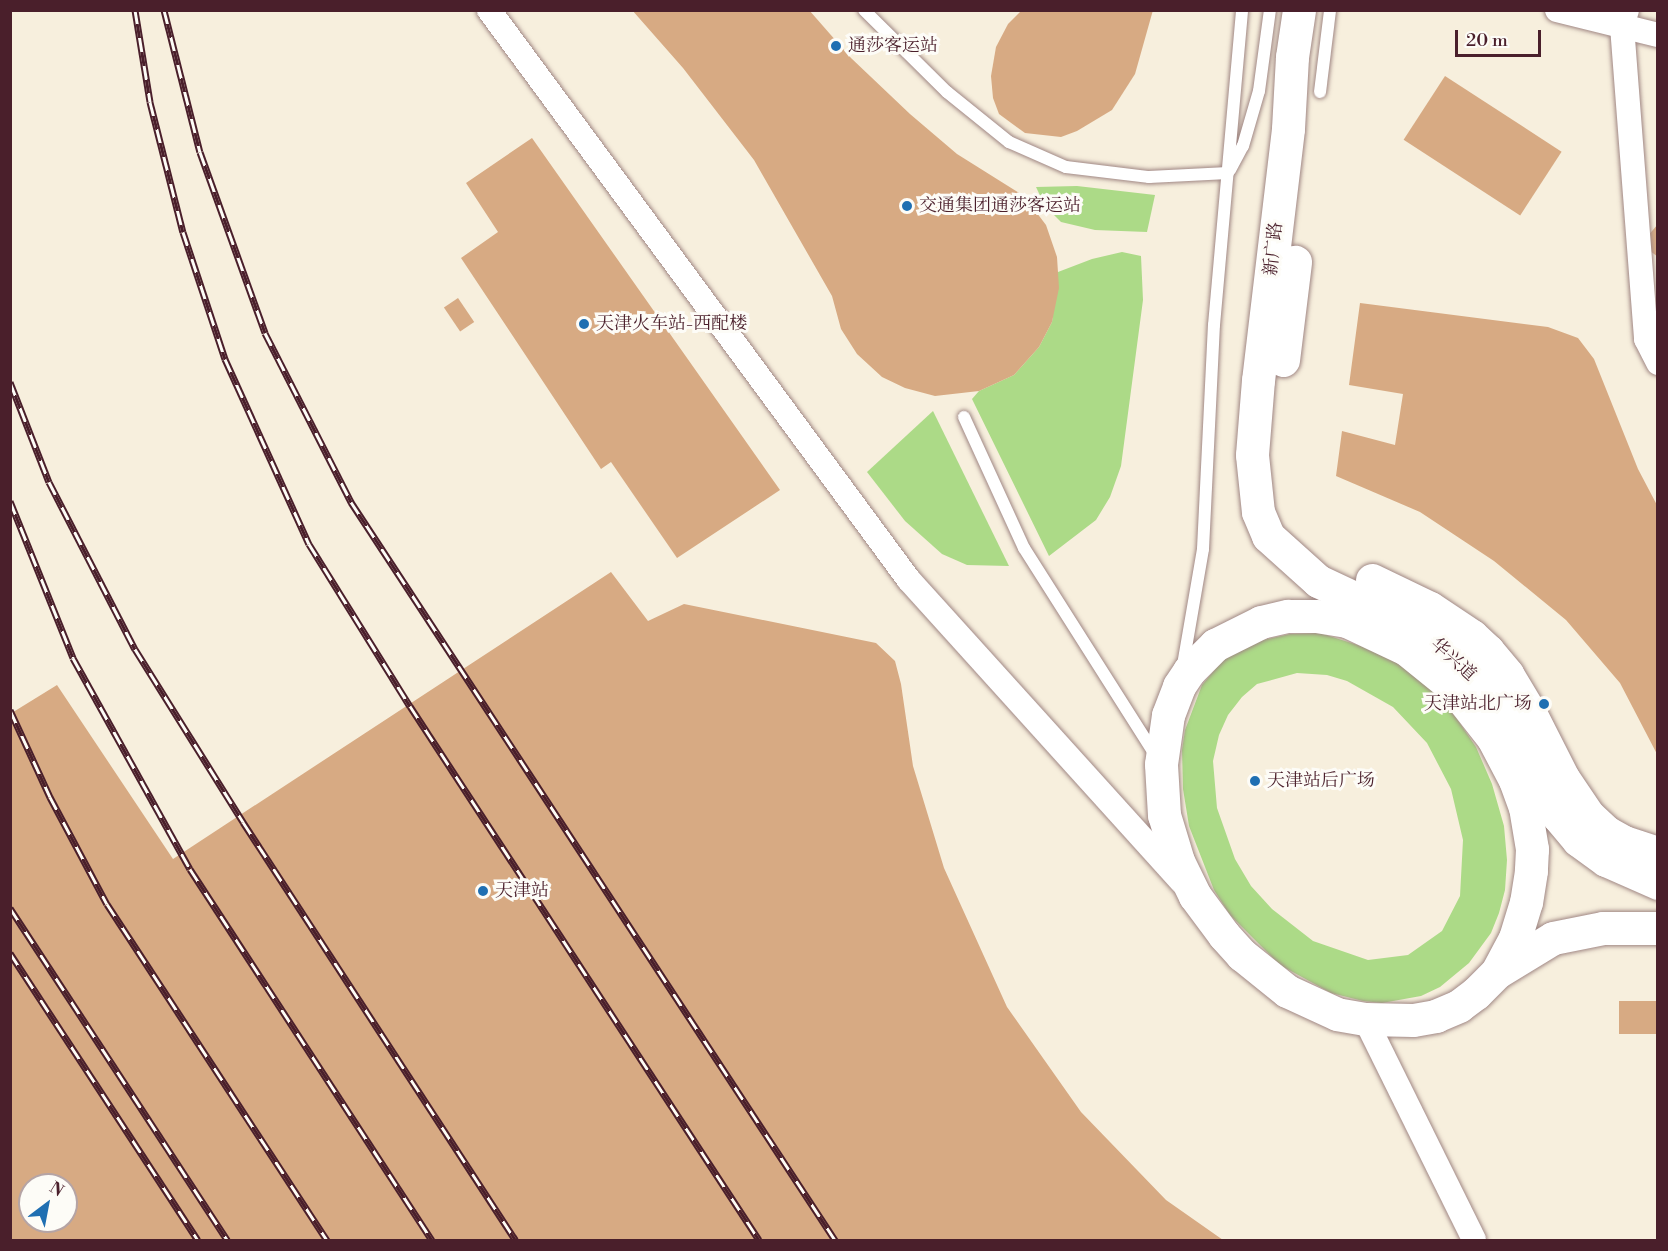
<!DOCTYPE html>
<meta charset="utf-8">
<style>
body{margin:0}
#map{position:relative;width:1668px;height:1251px;overflow:hidden;background:#f7efdd;font-family:"Libre Bodoni","Noto Serif SC",serif}
div>[style]{position:absolute}
.green>*{inset:0;background:#acda87}
.building>*{inset:0;background:#d7aa83;transform-origin:0 0}
.roads{filter:drop-shadow(0 0 2px #a08784) drop-shadow(0 0 2px #a08784)}
.lane>*{height:12px;margin:-6px;padding:0 6px;transform-origin:6px;border-radius:6px;background:#fff}
.street>*{height:24px;margin:-12px;padding:0 12px;transform-origin:12px;border-radius:12px;background:#fff}
.secondary>*{height:33px;margin:-16.5px;padding:0 16.5px;transform-origin:16.5px;border-radius:16.5px;background:#fff}
.rail>*{height:7px;margin-top:-3.5px;transform-origin:0;background:repeating-linear-gradient(90deg,#fdfcf7 0 14px,#4a1f2b 0 28px);box-sizing:border-box;border-block:2px solid #4a1f2b}
.dots>*{width:16px;height:16px;translate:-50% -50%;box-sizing:border-box;border:3px solid #fdfcf7;border-radius:50%}
span{translate:-50% -50%;white-space:nowrap;text-align:center;line-height:1.15;-webkit-text-stroke:6px #fdfcf7;paint-order:stroke}
.poi-label{font-size:18px;color:#4a1f2b}
.left{translate:0 -50%;text-align:left}
.right{translate:-100% -50%;text-align:right}
.street-label{font-size:18px;color:#4a1f2b}
.frame{position:absolute;inset:0;border:12px solid #4a1f2b;pointer-events:none}
.north{position:absolute;left:18px;top:1173px;width:60px;height:60px;box-sizing:border-box;background:#fdfcf7;border:2px solid #b5a4a5;border-radius:50%;rotate:32deg;font-size:16px;font-weight:700;line-height:24px;text-align:center;color:#4a1f2b}
.north::after{content:'';display:block;margin:auto;width:21px;height:27px;background:#1f6fb2;clip-path:polygon(50% 0,100% 100%,50% 72%,0 100%)}
.scale{position:absolute;left:1455px;top:30px;width:86px;height:27px;box-sizing:border-box;border:3px solid #4a1f2b;border-top:0;padding-left:8px;font-size:18px;line-height:21px;white-space:nowrap;color:#4a1f2b;-webkit-text-stroke:4px #fdfcf7;paint-order:stroke}
</style>
<div id="map">
<div class="green">
<i style="clip-path:polygon(1077px 186px,1155px 195px,1147px 232px,1095px 230px,1061px 222px,1045px 206px,1036px 187px)"></i>
<i style="clip-path:polygon(1122px 252px,1141px 256px,1143px 300px,1121px 466px,1110px 497px,1096px 520px,1049px 556px,972px 399px,979px 391px,1014px 375px,1039px 347px,1052px 322px,1058px 272px,1092px 259px)"></i>
<i style="clip-path:polygon(933px 411px,1009px 566px,967px 565px,942px 554px,905px 521px,867px 472px)"></i>
<i style="clip-path:polygon(evenodd,1320px 633px,1367px 648px,1398px 663px,1430px 687px,1457px 719px,1476px 747px,1492px 784px,1504px 826px,1507px 860px,1505px 890px,1499px 913px,1491px 933px,1469px 963px,1440px 987px,1421px 996px,1382px 1003px,1363px 1001px,1331px 993px,1280px 965px,1230px 915px,1214px 890px,1189px 826px,1183px 789px,1182px 750px,1185px 730px,1202px 685px,1222px 661px,1250px 643px,1290px 634px,1320px 633px,1297px 673px,1327px 675px,1347px 681px,1393px 707px,1427px 743px,1451px 789px,1463px 840px,1460px 896px,1442px 931px,1408px 955px,1368px 960px,1313px 941px,1272px 909px,1251px 886px,1235px 859px,1217px 808px,1213px 761px,1219px 735px,1228px 715px,1242px 697px,1257px 684px,1297px 673px)"></i>
</div>
<div class="building">
<i style="clip-path:polygon(632px 10px,809px 10px,851px 58px,910px 114px,957px 154px,1024px 196px,1046px 225px,1057px 257px,1059px 288px,1052px 322px,1039px 347px,1014px 375px,979px 391px,935px 396px,905px 388px,882px 377px,857px 354px,841px 329px,832px 296px,754px 160px,683px 68px)"></i>
<i style="clip-path:polygon(1022px 10px,1153px 10px,1135px 74px,1112px 110px,1077px 131px,1061px 137px,1025px 133px,999px 114px,993px 98px,991px 76px,996px 47px,1008px 24px)"></i>
<i style="left:1445px;top:76px;width:139px;height:76px;rotate:33deg"></i>
<i style="clip-path:polygon(532px 138px,780px 490px,677px 558px,611px 462px,601px 469px,461px 258px,498px 232px,466px 183px)"></i>
<i style="clip-path:polygon(1658px 224px,1658px 257px,1641px 244px)"></i>
<i style="left:458px;top:298px;width:29px;height:17px;rotate:56deg"></i>
<i style="clip-path:polygon(1360px 303px,1548px 327px,1578px 338px,1594px 359px,1638px 469px,1658px 507px,1658px 756px,1620px 683px,1566px 620px,1494px 561px,1420px 512px,1336px 476px,1342px 431px,1395px 445px,1403px 394px,1349px 385px)"></i>
<i style="clip-path:polygon(evenodd,611px 572px,648px 621px,684px 604px,876px 643px,895px 661px,901px 684px,913px 766px,944px 868px,1007px 1007px,1081px 1112px,1166px 1200px,1223px 1240px,10px 1240px,10px 714px,57px 685px,173px 859px,611px 572px,30px 1185px,66px 1185px,66px 1221px,30px 1221px,30px 1185px)"></i>
<i style="left:1619px;top:1001px;width:39px;height:33px"></i>
</div>
<div class="roads">
<div class="lane">
<i style="left:864px;top:10px;width:117px;rotate:44.7deg"></i>
<i style="left:947px;top:92px;width:80px;rotate:38.9deg"></i>
<i style="left:1009px;top:142px;width:62px;rotate:23.7deg"></i>
<i style="left:1066px;top:167px;width:84px;rotate:6.9deg"></i>
<i style="left:1149px;top:177px;width:79px;rotate:-2.9deg"></i>
<i style="left:1320px;top:92px;width:83px;rotate:-83deg"></i>
<i style="left:1230px;top:170px;width:27px;rotate:-62deg"></i>
<i style="left:1243px;top:146px;width:57px;rotate:-73.8deg"></i>
<i style="left:1259px;top:91px;width:82px;rotate:-82.3deg"></i>
<i style="left:964px;top:417px;width:144px;rotate:65.4deg"></i>
<i style="left:1024px;top:548px;width:246px;rotate:57.6deg"></i>
<i style="left:1183px;top:665px;width:118px;rotate:-80.2deg"></i>
<i style="left:1203px;top:549px;width:224px;rotate:-87.2deg"></i>
<i style="left:1214px;top:325px;width:316px;rotate:-84.9deg"></i>
</div>
<div class="street">
<i style="left:489px;top:10px;width:708px;rotate:53.62deg"></i>
<i style="left:909px;top:580px;width:406px;rotate:47.9deg"></i>
<i style="left:1557px;top:10px;width:104px;rotate:13.9deg"></i>
<i style="left:1627px;top:10px;width:17px;rotate:107deg"></i>
<i style="left:1622px;top:26px;width:314px;rotate:85.6deg"></i>
<i style="left:1646px;top:339px;width:27px;rotate:63deg"></i>
<i style="left:1365px;top:1019px;width:246px;rotate:63.7deg"></i>
</div>
<div class="secondary">
<i style="left:1299px;top:10px;width:48px;rotate:98.5deg"></i>
<i style="left:1292px;top:57px;width:72px;rotate:93.2deg"></i>
<i style="left:1288px;top:129px;width:253px;rotate:96.8deg"></i>
<i style="left:1258px;top:380px;width:75px;rotate:94.6deg"></i>
<i style="left:1252px;top:455px;width:57px;rotate:84deg"></i>
<i style="left:1258px;top:512px;width:26px;rotate:67deg"></i>
<i style="left:1268px;top:536px;width:67px;rotate:42deg"></i>
<i style="left:1318px;top:581px;width:94px;rotate:25.2deg"></i>
<i style="left:1403px;top:621px;width:72px;rotate:35.4deg"></i>
<i style="left:1462px;top:663px;width:58px;rotate:52deg"></i>
<i style="left:1498px;top:709px;width:123px;rotate:60.7deg"></i>
<i style="left:1558px;top:816px;width:31px;rotate:50deg"></i>
<i style="left:1578px;top:840px;width:34px;rotate:36deg"></i>
<i style="left:1606px;top:860px;width:57px;rotate:23.9deg"></i>
<i style="left:1283px;top:360px;width:99px;rotate:-83deg"></i>
<i style="left:1372px;top:580px;width:64px;rotate:25.8deg"></i>
<i style="left:1430px;top:608px;width:50px;rotate:33.7deg"></i>
<i style="left:1472px;top:636px;width:22px;rotate:43deg"></i>
<i style="left:1488px;top:651px;width:30px;rotate:50deg"></i>
<i style="left:1507px;top:674px;width:41px;rotate:59deg"></i>
<i style="left:1528px;top:709px;width:77px;rotate:63.1deg"></i>
<i style="left:1563px;top:778px;width:45px;rotate:56deg"></i>
<i style="left:1588px;top:815px;width:25px;rotate:43deg"></i>
<i style="left:1606px;top:832px;width:21px;rotate:29deg"></i>
<i style="left:1624px;top:842px;width:36px;rotate:18deg"></i>
<i style="left:1288px;top:616px;width:28px"></i>
<i style="left:1316px;top:616px;width:31px;rotate:9deg"></i>
<i style="left:1347px;top:621px;width:65px;rotate:25.4deg"></i>
<i style="left:1406px;top:649px;width:54px;rotate:39deg"></i>
<i style="left:1448px;top:683px;width:24px;rotate:48deg"></i>
<i style="left:1464px;top:701px;width:47px;rotate:51.9deg"></i>
<i style="left:1493px;top:738px;width:47px;rotate:62.4deg"></i>
<i style="left:1515px;top:780px;width:29px;rotate:70deg"></i>
<i style="left:1525px;top:807px;width:43px;rotate:80.5deg"></i>
<i style="left:1532px;top:849px;width:22px;rotate:93deg"></i>
<i style="left:1531px;top:871px;width:31px;rotate:99deg"></i>
<i style="left:1526px;top:902px;width:38px;rotate:107deg"></i>
<i style="left:1515px;top:938px;width:38px;rotate:118deg"></i>
<i style="left:1497px;top:972px;width:30px;rotate:135deg"></i>
<i style="left:1476px;top:993px;width:21px;rotate:143deg"></i>
<i style="left:1459px;top:1006px;width:25px;rotate:157deg"></i>
<i style="left:1436px;top:1016px;width:23px;rotate:170deg"></i>
<i style="left:1413px;top:1020px;width:48px;rotate:-178.8deg"></i>
<i style="left:1365px;top:1019px;width:28px;rotate:-170deg"></i>
<i style="left:1337px;top:1014px;width:55px;rotate:-155.3deg"></i>
<i style="left:1287px;top:991px;width:58px;rotate:-141.3deg"></i>
<i style="left:1242px;top:955px;width:27px;rotate:-132deg"></i>
<i style="left:1224px;top:935px;width:49px;rotate:-126.6deg"></i>
<i style="left:1195px;top:896px;width:39px;rotate:-116deg"></i>
<i style="left:1178px;top:861px;width:48px;rotate:-106.9deg"></i>
<i style="left:1164px;top:815px;width:51px;rotate:-93.4deg"></i>
<i style="left:1161px;top:764px;width:49px;rotate:-81.9deg"></i>
<i style="left:1168px;top:715px;width:31px;rotate:-69deg"></i>
<i style="left:1179px;top:686px;width:18px;rotate:-56deg"></i>
<i style="left:1189px;top:671px;width:37px;rotate:-45deg"></i>
<i style="left:1215px;top:645px;width:51px;rotate:-26.6deg"></i>
<i style="left:1261px;top:622px;width:28px;rotate:-13deg"></i>
<i style="left:1499px;top:971px;width:63px;rotate:-31.4deg"></i>
<i style="left:1553px;top:938px;width:51px;rotate:-11.3deg"></i>
<i style="left:1603px;top:928px;width:55px"></i>
</div>
</div>
<div class="rail">
<i style="left:135px;top:10px;width:93px;rotate:80.7deg"></i>
<i style="left:150px;top:102px;width:134px;rotate:75.8deg"></i>
<i style="left:183px;top:232px;width:134px;rotate:71.7deg"></i>
<i style="left:225px;top:359px;width:203px;rotate:65.6deg"></i>
<i style="left:309px;top:544px;width:191px;rotate:58.1deg"></i>
<i style="left:410px;top:706px;width:638px;rotate:56.83deg"></i>
<i style="left:164px;top:10px;width:146px;rotate:75.8deg"></i>
<i style="left:200px;top:152px;width:192px;rotate:70.2deg"></i>
<i style="left:265px;top:333px;width:190px;rotate:63deg"></i>
<i style="left:351px;top:502px;width:883px;rotate:56.74deg"></i>
<i style="left:10px;top:382px;width:107px;rotate:68.7deg"></i>
<i style="left:49px;top:482px;width:188px;rotate:62.8deg"></i>
<i style="left:135px;top:649px;width:204px;rotate:58deg"></i>
<i style="left:243px;top:822px;width:499px;rotate:56.9deg"></i>
<i style="left:10px;top:501px;width:169px;rotate:68.1deg"></i>
<i style="left:73px;top:658px;width:241px;rotate:61deg"></i>
<i style="left:190px;top:869px;width:443px;rotate:56.9deg"></i>
<i style="left:10px;top:710px;width:96px;rotate:65.3deg"></i>
<i style="left:50px;top:797px;width:121px;rotate:62deg"></i>
<i style="left:107px;top:904px;width:402px;rotate:56.8deg"></i>
<i style="left:10px;top:908px;width:397px;rotate:56.8deg"></i>
<i style="left:10px;top:953px;width:343px;rotate:56.8deg"></i>
</div>
<div class="dots">
<i style="left:836px;top:46px;background:#1f6fb2"></i>
<i style="left:907px;top:206px;background:#1f6fb2"></i>
<i style="left:584px;top:324px;background:#1f6fb2"></i>
<i style="left:1544px;top:704px;background:#1f6fb2"></i>
<i style="left:1255px;top:781px;background:#1f6fb2"></i>
<i style="left:483px;top:891px;background:#1f6fb2"></i>
</div>
<div class="poi-label">
<span class="left" style="left:848px;top:46px">通莎客运站</span>
<span class="left" style="left:919px;top:206px">交通集团通莎客运站</span>
<span class="left" style="left:596px;top:324px">天津火车站-西配楼</span>
<span class="right" style="left:1532px;top:704px">天津站北广场</span>
<span class="left" style="left:1267px;top:781px">天津站后广场</span>
<span class="left" style="left:495px;top:891px">天津站</span>
</div>
<div class="street-label">
<span style="left:1274px;top:249px;rotate:-84deg">新广路</span>
<span style="left:1453px;top:660px;rotate:42deg">华兴道</span>
</div>
<div class="frame"></div>
<div class="north">N</div>
<div class="scale">20 m</div>
</div>
